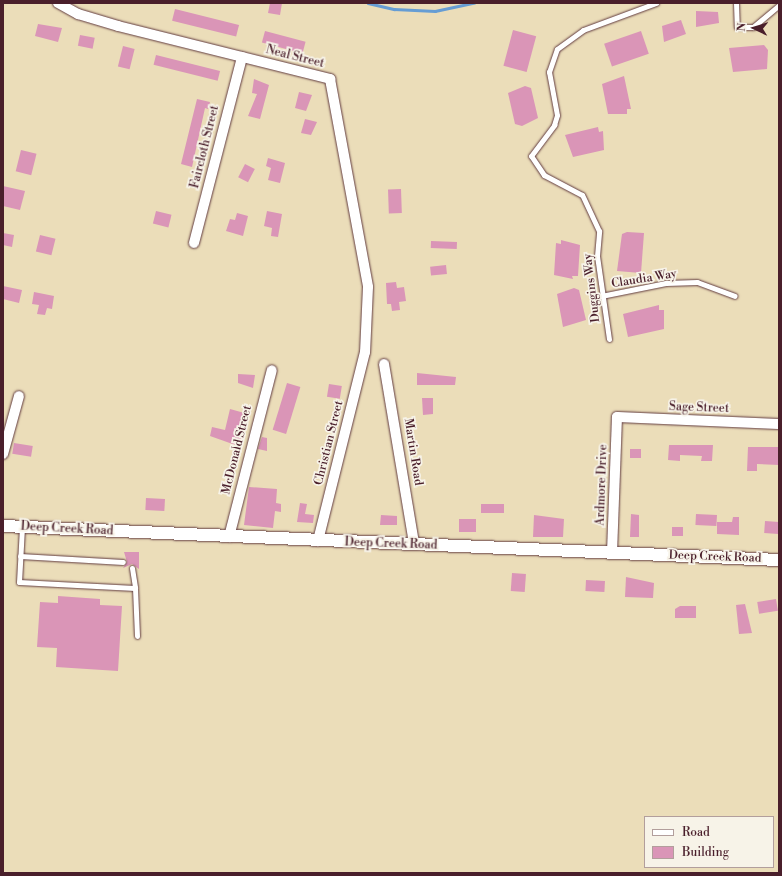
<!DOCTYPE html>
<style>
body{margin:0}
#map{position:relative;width:782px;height:876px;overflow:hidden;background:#ebddb9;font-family:"Libre Bodoni",serif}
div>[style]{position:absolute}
.stream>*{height:2.5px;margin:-1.25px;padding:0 1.25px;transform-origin:1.25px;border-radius:1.25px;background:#669dd4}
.building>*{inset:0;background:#da95b7;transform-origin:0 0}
.roads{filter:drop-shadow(0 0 1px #623c40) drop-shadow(0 0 1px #623c40)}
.service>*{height:5px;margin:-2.5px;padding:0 2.5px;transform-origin:2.5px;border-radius:2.5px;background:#fff}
.minor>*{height:10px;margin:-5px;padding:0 5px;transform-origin:5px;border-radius:5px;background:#fff}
.tertiary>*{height:12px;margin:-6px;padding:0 6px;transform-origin:6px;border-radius:6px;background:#fff}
span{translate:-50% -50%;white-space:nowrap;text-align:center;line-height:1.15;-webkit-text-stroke:3.5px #f7f3e8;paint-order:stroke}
.street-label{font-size:12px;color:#4a1f2b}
.frame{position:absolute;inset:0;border:4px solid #4a1f2b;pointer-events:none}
.legend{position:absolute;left:644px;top:816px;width:130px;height:52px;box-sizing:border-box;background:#f7f3e8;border:1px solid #b29e9c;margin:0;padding:5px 7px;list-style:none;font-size:12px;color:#4a1f2b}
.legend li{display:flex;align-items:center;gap:8px;height:20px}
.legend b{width:20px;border:1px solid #b29e9c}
.north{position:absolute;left:734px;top:8px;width:40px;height:40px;-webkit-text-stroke:3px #f7f3e8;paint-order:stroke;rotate:274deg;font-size:11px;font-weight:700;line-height:16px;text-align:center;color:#4a1f2b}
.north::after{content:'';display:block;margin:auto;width:14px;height:18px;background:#4a1f2b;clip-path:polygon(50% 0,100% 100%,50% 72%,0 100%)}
</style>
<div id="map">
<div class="stream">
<i style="left:368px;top:3px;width:27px;rotate:13deg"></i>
<i style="left:394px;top:9px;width:41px;rotate:2.8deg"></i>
<i style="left:435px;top:11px;width:40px;rotate:-12deg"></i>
</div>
<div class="building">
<i style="clip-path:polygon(270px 3px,282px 3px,280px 15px,268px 13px)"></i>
<i style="left:175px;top:9px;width:66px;height:12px;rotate:14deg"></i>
<i style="clip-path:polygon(696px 11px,718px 12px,719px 23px,696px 27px)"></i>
<i style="clip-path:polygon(681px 20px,686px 34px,664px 42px,662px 26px)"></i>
<i style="clip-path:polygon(38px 24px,62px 28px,58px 42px,35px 36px)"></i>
<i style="left:513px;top:30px;width:24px;height:37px;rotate:15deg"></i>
<i style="left:265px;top:31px;width:42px;height:12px;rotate:15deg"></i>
<i style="left:641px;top:31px;width:24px;height:39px;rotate:71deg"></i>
<i style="left:80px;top:35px;width:15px;height:11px;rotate:11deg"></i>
<i style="clip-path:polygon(764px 45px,768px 50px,767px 69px,733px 72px,729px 48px)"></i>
<i style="left:123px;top:46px;width:12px;height:21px;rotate:14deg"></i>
<i style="left:156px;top:55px;width:66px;height:10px;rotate:14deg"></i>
<i style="clip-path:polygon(624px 76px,631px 109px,627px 109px,627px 114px,608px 114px,602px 84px)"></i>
<i style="clip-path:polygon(254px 79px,269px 85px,260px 119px,248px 116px,257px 94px,252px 93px)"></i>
<i style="clip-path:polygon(525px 86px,531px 88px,538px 118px,522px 126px,515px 124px,508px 93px)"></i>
<i style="clip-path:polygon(299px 92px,312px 95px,306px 111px,295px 108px)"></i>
<i style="clip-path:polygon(197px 99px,210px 102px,208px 109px,205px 108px,192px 167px,181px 164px)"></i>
<i style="clip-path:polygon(305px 119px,317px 122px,311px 135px,301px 133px)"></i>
<i style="clip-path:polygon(598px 127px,599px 132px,603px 131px,604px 150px,573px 157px,565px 135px)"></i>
<i style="left:21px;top:150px;width:16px;height:22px;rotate:14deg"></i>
<i style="clip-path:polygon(268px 158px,285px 163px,280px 183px,268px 180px,271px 168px,266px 166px)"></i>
<i style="left:245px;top:164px;width:11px;height:15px;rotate:27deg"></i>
<i style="clip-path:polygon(3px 186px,25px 191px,20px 210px,3px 206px)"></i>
<i style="left:401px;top:189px;width:24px;height:13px;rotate:88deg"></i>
<i style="left:156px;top:211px;width:16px;height:13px;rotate:14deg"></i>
<i style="clip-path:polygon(267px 211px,282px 214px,278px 237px,271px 236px,272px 228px,264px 226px)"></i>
<i style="clip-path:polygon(237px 213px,248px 216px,243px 236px,226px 231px,230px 219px,235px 220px)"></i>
<i style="clip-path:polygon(627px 232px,644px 233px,641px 273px,617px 271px,622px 234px)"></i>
<i style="clip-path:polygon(3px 233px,14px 235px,12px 247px,3px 245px)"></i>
<i style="left:40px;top:235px;width:16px;height:17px;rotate:14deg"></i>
<i style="clip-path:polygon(561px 240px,580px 245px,578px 276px,572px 276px,573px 279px,554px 275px,556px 243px,561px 244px)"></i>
<i style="left:431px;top:241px;width:26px;height:7px;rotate:2deg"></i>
<i style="left:446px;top:265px;width:9px;height:16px;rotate:84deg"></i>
<i style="clip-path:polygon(396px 282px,397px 288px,404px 287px,406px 301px,399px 302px,400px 310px,392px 311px,391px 304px,387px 304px,386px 283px)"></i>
<i style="clip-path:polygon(3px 286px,22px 290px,19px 303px,3px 299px)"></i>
<i style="clip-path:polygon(574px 288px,579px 290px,586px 320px,563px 327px,557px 294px)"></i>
<i style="clip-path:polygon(34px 292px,54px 296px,52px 309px,47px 308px,45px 315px,37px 314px,39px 305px,32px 304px)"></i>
<i style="clip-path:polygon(659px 305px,659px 310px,664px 310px,664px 329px,628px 337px,623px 314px)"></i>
<i style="clip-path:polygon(417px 373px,456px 377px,455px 385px,417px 385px)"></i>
<i style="clip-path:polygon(238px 374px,255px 375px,253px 388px,238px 383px)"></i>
<i style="left:287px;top:383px;width:14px;height:49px;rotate:17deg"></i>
<i style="left:329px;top:384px;width:13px;height:13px;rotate:9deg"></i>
<i style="clip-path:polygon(422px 398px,433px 398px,433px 414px,423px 415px)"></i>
<i style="clip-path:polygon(230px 409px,248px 414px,241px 447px,210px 436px,212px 427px,225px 430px)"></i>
<i style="clip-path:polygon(262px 437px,267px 438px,267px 451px,258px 449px)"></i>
<i style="left:14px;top:443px;width:19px;height:11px;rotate:9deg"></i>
<i style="clip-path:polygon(669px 445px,713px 445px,712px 461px,701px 461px,702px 456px,680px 455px,680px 461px,668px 460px)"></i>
<i style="clip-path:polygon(748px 447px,779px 447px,779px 465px,757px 464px,757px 471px,747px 471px)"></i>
<i style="left:630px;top:449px;width:11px;height:9px"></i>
<i style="clip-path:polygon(249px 487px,277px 489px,276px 503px,281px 504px,281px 512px,275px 511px,273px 528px,244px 525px)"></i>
<i style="left:146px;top:498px;width:19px;height:12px;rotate:3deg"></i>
<i style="clip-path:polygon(300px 503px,307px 504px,305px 514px,314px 515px,313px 523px,297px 522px)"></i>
<i style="left:481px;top:504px;width:23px;height:9px"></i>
<i style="clip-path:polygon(631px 514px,639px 515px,639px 537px,630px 537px)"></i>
<i style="left:696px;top:514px;width:21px;height:11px;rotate:3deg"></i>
<i style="clip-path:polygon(381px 515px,397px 516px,397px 525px,380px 525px)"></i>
<i style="clip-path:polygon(534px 515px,564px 519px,563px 537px,533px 537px)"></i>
<i style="clip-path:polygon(733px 517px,739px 517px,739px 535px,717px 534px,717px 522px,732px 522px)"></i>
<i style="left:459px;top:519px;width:17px;height:13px"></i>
<i style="left:765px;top:521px;width:14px;height:12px;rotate:4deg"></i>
<i style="left:672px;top:527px;width:11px;height:9px"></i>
<i style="clip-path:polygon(124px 552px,139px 552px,139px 569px,132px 564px,123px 568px,127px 562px)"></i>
<i style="left:512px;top:573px;width:14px;height:18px;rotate:4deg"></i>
<i style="clip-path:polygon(626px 577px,654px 583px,653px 598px,625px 597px)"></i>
<i style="left:586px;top:580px;width:19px;height:11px;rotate:3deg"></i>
<i style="clip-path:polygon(58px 596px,100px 599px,100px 605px,122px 606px,118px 671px,56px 667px,57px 648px,37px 647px,40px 602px,58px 603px)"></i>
<i style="left:776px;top:599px;width:12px;height:19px;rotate:81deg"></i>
<i style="clip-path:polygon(745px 604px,752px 633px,739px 634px,736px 605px)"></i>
<i style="clip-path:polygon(680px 606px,696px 606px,696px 618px,675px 618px,675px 609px)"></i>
</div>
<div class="roads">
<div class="service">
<i style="left:736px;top:3px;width:24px;rotate:88deg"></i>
<i style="left:737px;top:27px;width:16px"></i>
<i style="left:753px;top:27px;width:34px;rotate:-40deg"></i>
<i style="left:601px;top:296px;width:66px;rotate:-11.3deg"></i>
<i style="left:666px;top:283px;width:31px;rotate:-2deg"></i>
<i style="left:697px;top:282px;width:40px;rotate:20.2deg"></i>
<i style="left:609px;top:339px;width:84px;rotate:-98.2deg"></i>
<i style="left:597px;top:256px;width:25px;rotate:-85deg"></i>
<i style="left:599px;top:231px;width:40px;rotate:-115deg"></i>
<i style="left:582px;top:195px;width:43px;rotate:-152.2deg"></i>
<i style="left:544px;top:175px;width:23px;rotate:-124deg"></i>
<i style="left:531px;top:156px;width:39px;rotate:-53deg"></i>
<i style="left:554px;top:125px;width:10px;rotate:-73deg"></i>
<i style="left:557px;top:115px;width:44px;rotate:-100.5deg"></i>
<i style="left:549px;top:72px;width:24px;rotate:-71deg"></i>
<i style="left:557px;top:49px;width:32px;rotate:-36deg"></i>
<i style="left:583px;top:30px;width:78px;rotate:-20.3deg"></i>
<i style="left:22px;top:527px;width:55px;rotate:93.1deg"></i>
<i style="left:19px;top:582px;width:116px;rotate:3deg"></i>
<i style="left:135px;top:588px;width:48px;rotate:87.6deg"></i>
<i style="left:20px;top:556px;width:103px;rotate:3.3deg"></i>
<i style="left:132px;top:568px;width:20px;rotate:81deg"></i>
</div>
<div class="minor">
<i style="left:58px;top:3px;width:23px;rotate:29deg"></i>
<i style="left:78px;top:14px;width:42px;rotate:16.7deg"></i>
<i style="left:118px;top:26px;width:219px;rotate:14deg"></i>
<i style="left:330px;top:79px;width:211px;rotate:79.6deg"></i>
<i style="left:368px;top:287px;width:65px;rotate:92.6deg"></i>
<i style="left:365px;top:352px;width:195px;rotate:104deg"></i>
<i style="left:194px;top:243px;width:192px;rotate:-75.5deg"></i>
<i style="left:384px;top:364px;width:182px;rotate:80.5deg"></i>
<i style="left:3px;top:454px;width:60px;rotate:-74.6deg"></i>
<i style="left:229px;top:537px;width:172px;rotate:-75.6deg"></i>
<i style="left:612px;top:553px;width:136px;rotate:-87.9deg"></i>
<i style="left:617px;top:417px;width:162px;rotate:2.5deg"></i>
</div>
<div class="tertiary">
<i style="left:3px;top:526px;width:777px;rotate:2.51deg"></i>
</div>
</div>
<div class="street-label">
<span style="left:295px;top:57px;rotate:14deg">Neal Street</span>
<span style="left:205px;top:147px;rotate:-76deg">Faircloth Street</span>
<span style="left:644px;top:279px;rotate:-9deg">Claudia Way</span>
<span style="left:592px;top:288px;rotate:-97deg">Duggins Way</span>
<span style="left:699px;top:408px;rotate:2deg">Sage Street</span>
<span style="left:329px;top:443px;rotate:-76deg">Christian Street</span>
<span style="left:237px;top:450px;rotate:-76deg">McDonald Street</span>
<span style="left:413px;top:452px;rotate:81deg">Martin Road</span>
<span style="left:602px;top:485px;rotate:-88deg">Ardmore Drive</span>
<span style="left:67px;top:529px;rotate:3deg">Deep Creek Road</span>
<span style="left:391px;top:544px;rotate:2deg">Deep Creek Road</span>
<span style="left:715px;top:557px;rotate:2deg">Deep Creek Road</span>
</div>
<div class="frame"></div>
<ul class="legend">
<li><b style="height:5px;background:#fff"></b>Road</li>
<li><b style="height:11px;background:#da95b7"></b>Building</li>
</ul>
<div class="north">N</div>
</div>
